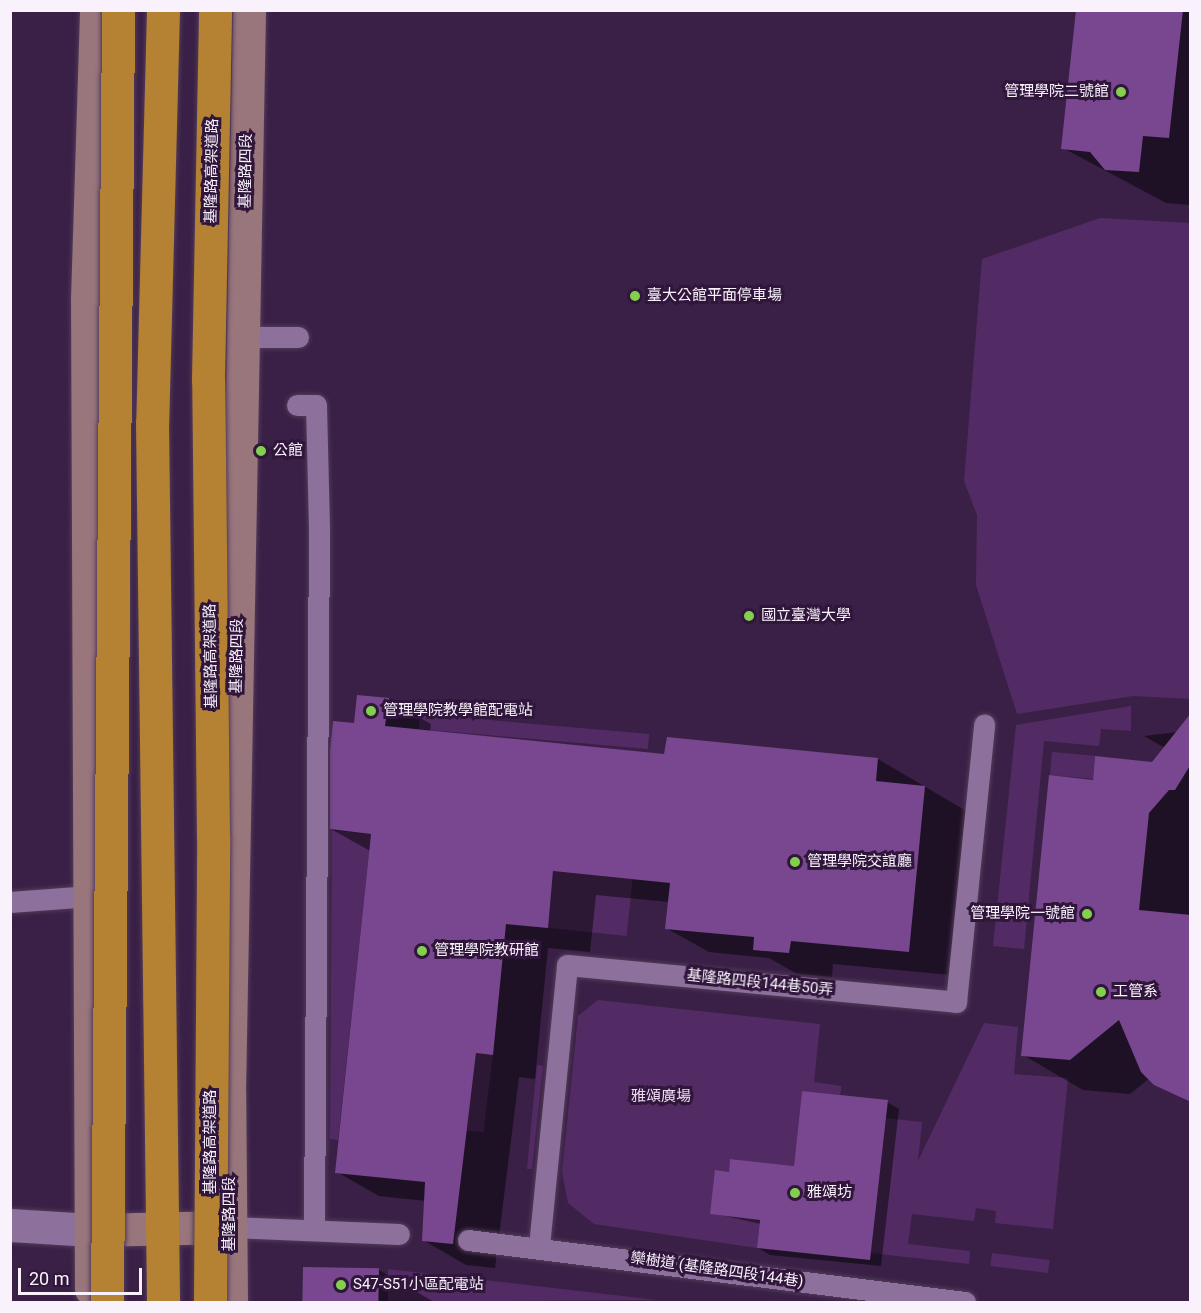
<!DOCTYPE html>
<meta charset="utf-8">
<style>
body{margin:0}
#map{position:relative;width:1201px;height:1313px;overflow:hidden;background:#3a2046;font-family:Roboto,"Noto Sans TC",sans-serif}
div>[style]{position:absolute}
.green>*{inset:0;background:#532b64;transform-origin:0 0}
.shadow>*{inset:0;background:#0007}
.building>*{inset:0;background:#79478f;transform-origin:0 0}
.roads{filter:drop-shadow(0 0 2px #513b59) drop-shadow(0 0 2px #513b59)}
.lane>*{height:21px;margin:-10.5px;padding:0 10.5px;transform-origin:10.5px;border-radius:10.5px;background:#8d709b}
.street>*{height:33px;margin:-16.5px;padding:0 16.5px;transform-origin:16.5px;border-radius:16.5px;background:#8d709b}
.secondary>*{height:33px;margin:-16.5px;padding:0 16.5px;transform-origin:16.5px;border-radius:16.5px;background:#99757c}
.highway>*{height:33px;margin:-16.5px;padding:0 16.5px;transform-origin:16.5px;border-radius:16.5px;background:#b58233}
.bridges{filter:drop-shadow(0 0 2px #513b59) drop-shadow(0 0 2px #513b59)}
.highway-bridge>*{height:33px;margin:-16.5px;padding:0 16.5px;transform-origin:16.5px;border-radius:16.5px;background:#b58233}
.dots>*{width:16px;height:16px;translate:-50% -50%;box-sizing:border-box;border:3px solid #30163b;border-radius:50%}
span{translate:-50% -50%;white-space:nowrap;text-align:center;line-height:1.15;-webkit-text-stroke:6px #30163b;paint-order:stroke}
.poi-label{font-size:15px;color:#f9f2fc}
.right{translate:-100% -50%;text-align:right}
.left{translate:0 -50%;text-align:left}
.street-label{font-size:15px;color:#f9f2fc}
.park-label{font-size:15px;color:#ecdef2}
.frame{position:absolute;inset:0;border:12px solid #f9f2fc;pointer-events:none}
.scale{position:absolute;left:18px;top:1268px;width:124px;height:27px;box-sizing:border-box;border:3px solid #f9f2fc;border-top:0;padding-left:8px;font-size:18px;line-height:21px;white-space:nowrap;color:#f9f2fc;-webkit-text-stroke:4px #30163b;paint-order:stroke}
</style>
<div id="map">
<div class="green">
<i style="clip-path:polygon(1100px 218px,1190px 223px,1190px 699px,1133px 696px,1017px 714px,976px 585px,977px 515px,964px 481px,982px 259px)"></i>
<i style="clip-path:polygon(1131px 706px,1131px 731px,1101px 729px,1099px 746px,1044px 741px,1024px 949px,993px 946px,1016px 725px)"></i>
<i style="left:420px;top:714px;width:230px;height:15px;rotate:5deg"></i>
<i style="left:1052px;top:752px;width:43px;height:23px;rotate:5deg"></i>
<i style="clip-path:polygon(332px 830px,371px 834px,338px 1140px,330px 1139px)"></i>
<i style="left:553px;top:871px;width:80px;height:57px;rotate:6deg"></i>
<i style="clip-path:polygon(598px 1000px,820px 1024px,814px 1082px,841px 1086px,841px 1090px,840px 1095px,802px 1091px,794px 1166px,730px 1159px,729px 1172px,715px 1170px,760px 1219px,757px 1248px,594px 1224px,568px 1203px,562px 1172px,578px 1016px)"></i>
<i style="clip-path:polygon(984px 1023px,1018px 1027px,1014px 1074px,1068px 1078px,1053px 1229px,995px 1223px,996px 1211px,976px 1208px,974px 1221px,912px 1214px,908px 1244px,970px 1251px,969px 1264px,870px 1253px,886px 1118px,922px 1122px,918px 1161px)"></i>
<i style="left:476px;top:1053px;width:17px;height:78px;rotate:7deg"></i>
<i style="clip-path:polygon(537px 1065px,543px 1066px,532px 1169px,527px 1169px)"></i>
<i style="left:992px;top:1253px;width:58px;height:13px;rotate:7deg"></i>
<i style="clip-path:polygon(388px 1269px,657px 1300px,388px 1302px)"></i>
</div>
<div class="shadow">
<i style="clip-path:polygon(1078px 10px,1190px 10px,1190px 205px,1166px 203px,1063px 148px)"></i>
<i style="clip-path:polygon(389px 700px,431px 724px,430px 732px,666px 756px,878px 759px,968px 812px,951px 975px,833px 964px,832px 977px,797px 974px,769px 958px,709px 952px,666px 928px,669px 902px,596px 895px,590px 952px,548px 948px,535px 1079px,519px 1077px,495px 1268px,466px 1265px,423px 1240px,426px 1201px,379px 1196px,337px 1172px,370px 851px,331px 829px,355px 724px)"></i>
<i style="clip-path:polygon(1190px 715px,1190px 1102px,1151px 1077px,1130px 1094px,1083px 1090px,1023px 1055px,1095px 781px,1153px 763px,1165px 748px,1144px 736px,1177px 732px)"></i>
<i style="clip-path:polygon(887px 1102px,899px 1109px,881px 1266px,770px 1255px,758px 1248px,761px 1224px,712px 1213px,730px 1173px,795px 1168px)"></i>
<i style="clip-path:polygon(304px 1268px,379px 1270px,434px 1302px,304px 1302px)"></i>
</div>
<div class="building">
<i style="clip-path:polygon(1076px 10px,1183px 10px,1169px 138px,1143px 136px,1139px 172px,1105px 170px,1090px 152px,1061px 149px)"></i>
<i style="clip-path:polygon(357px 695px,389px 698px,385px 726px,664px 754px,667px 737px,878px 758px,876px 781px,925px 786px,909px 952px,791px 941px,789px 953px,753px 950px,754px 937px,665px 929px,670px 883px,553px 871px,548px 928px,506px 924px,493px 1055px,476px 1053px,453px 1244px,422px 1241px,425px 1182px,335px 1173px,371px 834px,330px 829px,330px 750px,333px 721px,354px 723px)"></i>
<i style="clip-path:polygon(1191px 713px,1191px 764px,1175px 790px,1169px 790px,1149px 813px,1139px 910px,1191px 915px,1191px 1102px,1154px 1085px,1141px 1072px,1119px 1020px,1070px 1060px,1021px 1056px,1049px 775px,1093px 780px,1095px 756px,1152px 762px)"></i>
<i style="clip-path:polygon(802px 1091px,888px 1100px,870px 1260px,757px 1248px,760px 1220px,710px 1214px,715px 1170px,729px 1172px,730px 1159px,794px 1166px)"></i>
<i style="left:303px;top:1267px;width:76px;height:35px;rotate:1deg"></i>
</div>
<div class="roads">
<div class="lane">
<i style="left:243px;top:337px;width:55px"></i>
<i style="left:297px;top:405px;width:19px"></i>
<i style="left:316px;top:405px;width:125px;rotate:88.6deg"></i>
<i style="left:319px;top:530px;width:697px;rotate:90.41deg"></i>
<i style="left:10px;top:902px;width:80px;rotate:-4.3deg"></i>
<i style="left:231px;top:1227px;width:168px;rotate:2.4deg"></i>
<i style="left:468px;top:1240px;width:501px;rotate:7.11deg"></i>
<i style="left:539px;top:1246px;width:282px;rotate:-84.3deg"></i>
<i style="left:567px;top:965px;width:391px;rotate:5.4deg"></i>
<i style="left:956px;top:1002px;width:279px;rotate:-84.2deg"></i>
</div>
<div class="street">
<i style="left:10px;top:1225px;width:81px;rotate:3.5deg"></i>
</div>
<div class="secondary">
<i style="left:91px;top:1230px;width:140px;rotate:-1.2deg"></i>
<i style="left:91px;top:1289px;width:990px;rotate:-90.23deg"></i>
<i style="left:87px;top:299px;width:289px;rotate:-88.2deg"></i>
<i style="left:231px;top:1302px;width:210px;rotate:-90.5deg"></i>
<i style="left:229px;top:1092px;width:1082px;rotate:-88.94deg"></i>
</div>
<div class="highway">
<i style="left:163px;top:10px;width:412px;rotate:91.5deg"></i>
<i style="left:152px;top:422px;width:880px;rotate:89.28deg"></i>
</div>
</div>
<div class="bridges">
<div class="highway-bridge">
<i style="left:107px;top:1302px;width:1292px;rotate:-89.51deg"></i>
<i style="left:210px;top:1302px;width:466px;rotate:-89.6deg"></i>
<i style="left:213px;top:836px;width:456px;rotate:-90.6deg"></i>
<i style="left:208px;top:380px;width:370px;rotate:-88.9deg"></i>
</div>
</div>
<div class="dots">
<i style="left:1121px;top:92px;background:#83d04e"></i>
<i style="left:635px;top:296px;background:#83d04e"></i>
<i style="left:261px;top:451px;background:#83d04e"></i>
<i style="left:749px;top:616px;background:#83d04e"></i>
<i style="left:371px;top:711px;background:#83d04e"></i>
<i style="left:795px;top:862px;background:#83d04e"></i>
<i style="left:1087px;top:914px;background:#83d04e"></i>
<i style="left:422px;top:951px;background:#83d04e"></i>
<i style="left:1101px;top:992px;background:#83d04e"></i>
<i style="left:795px;top:1193px;background:#83d04e"></i>
<i style="left:341px;top:1285px;background:#83d04e"></i>
</div>
<div class="poi-label">
<span class="right" style="left:1109px;top:92px">管理學院二號館</span>
<span class="left" style="left:647px;top:296px">臺大公館平面停車場</span>
<span class="left" style="left:273px;top:451px">公館</span>
<span class="left" style="left:761px;top:616px">國立臺灣大學</span>
<span class="left" style="left:383px;top:711px">管理學院教學館配電站</span>
<span class="left" style="left:807px;top:862px">管理學院交誼廳</span>
<span class="right" style="left:1075px;top:914px">管理學院一號館</span>
<span class="left" style="left:434px;top:951px">管理學院教研館</span>
<span class="left" style="left:1113px;top:992px">工管系</span>
<span class="left" style="left:807px;top:1193px">雅頌坊</span>
<span class="left" style="left:353px;top:1285px">S47-S51小區配電站</span>
</div>
<div class="street-label">
<span style="left:212px;top:171px;rotate:-89deg">基隆路高架道路</span>
<span style="left:246px;top:171px;rotate:-89deg">基隆路四段</span>
<span style="left:211px;top:656px;rotate:-91deg">基隆路高架道路</span>
<span style="left:237px;top:656px;rotate:-89deg">基隆路四段</span>
<span style="left:760px;top:983px;rotate:6deg">基隆路四段144巷50弄</span>
<span style="left:211px;top:1142px;rotate:-90deg">基隆路高架道路</span>
<span style="left:230px;top:1214px;rotate:-90deg">基隆路四段</span>
<span style="left:717px;top:1270px;rotate:8deg">欒樹道 (基隆路四段144巷)</span>
</div>
<div class="park-label">
<span style="left:661px;top:1097px">雅頌廣場</span>
</div>
<div class="frame"></div>
<div class="scale">20 m</div>
</div>
